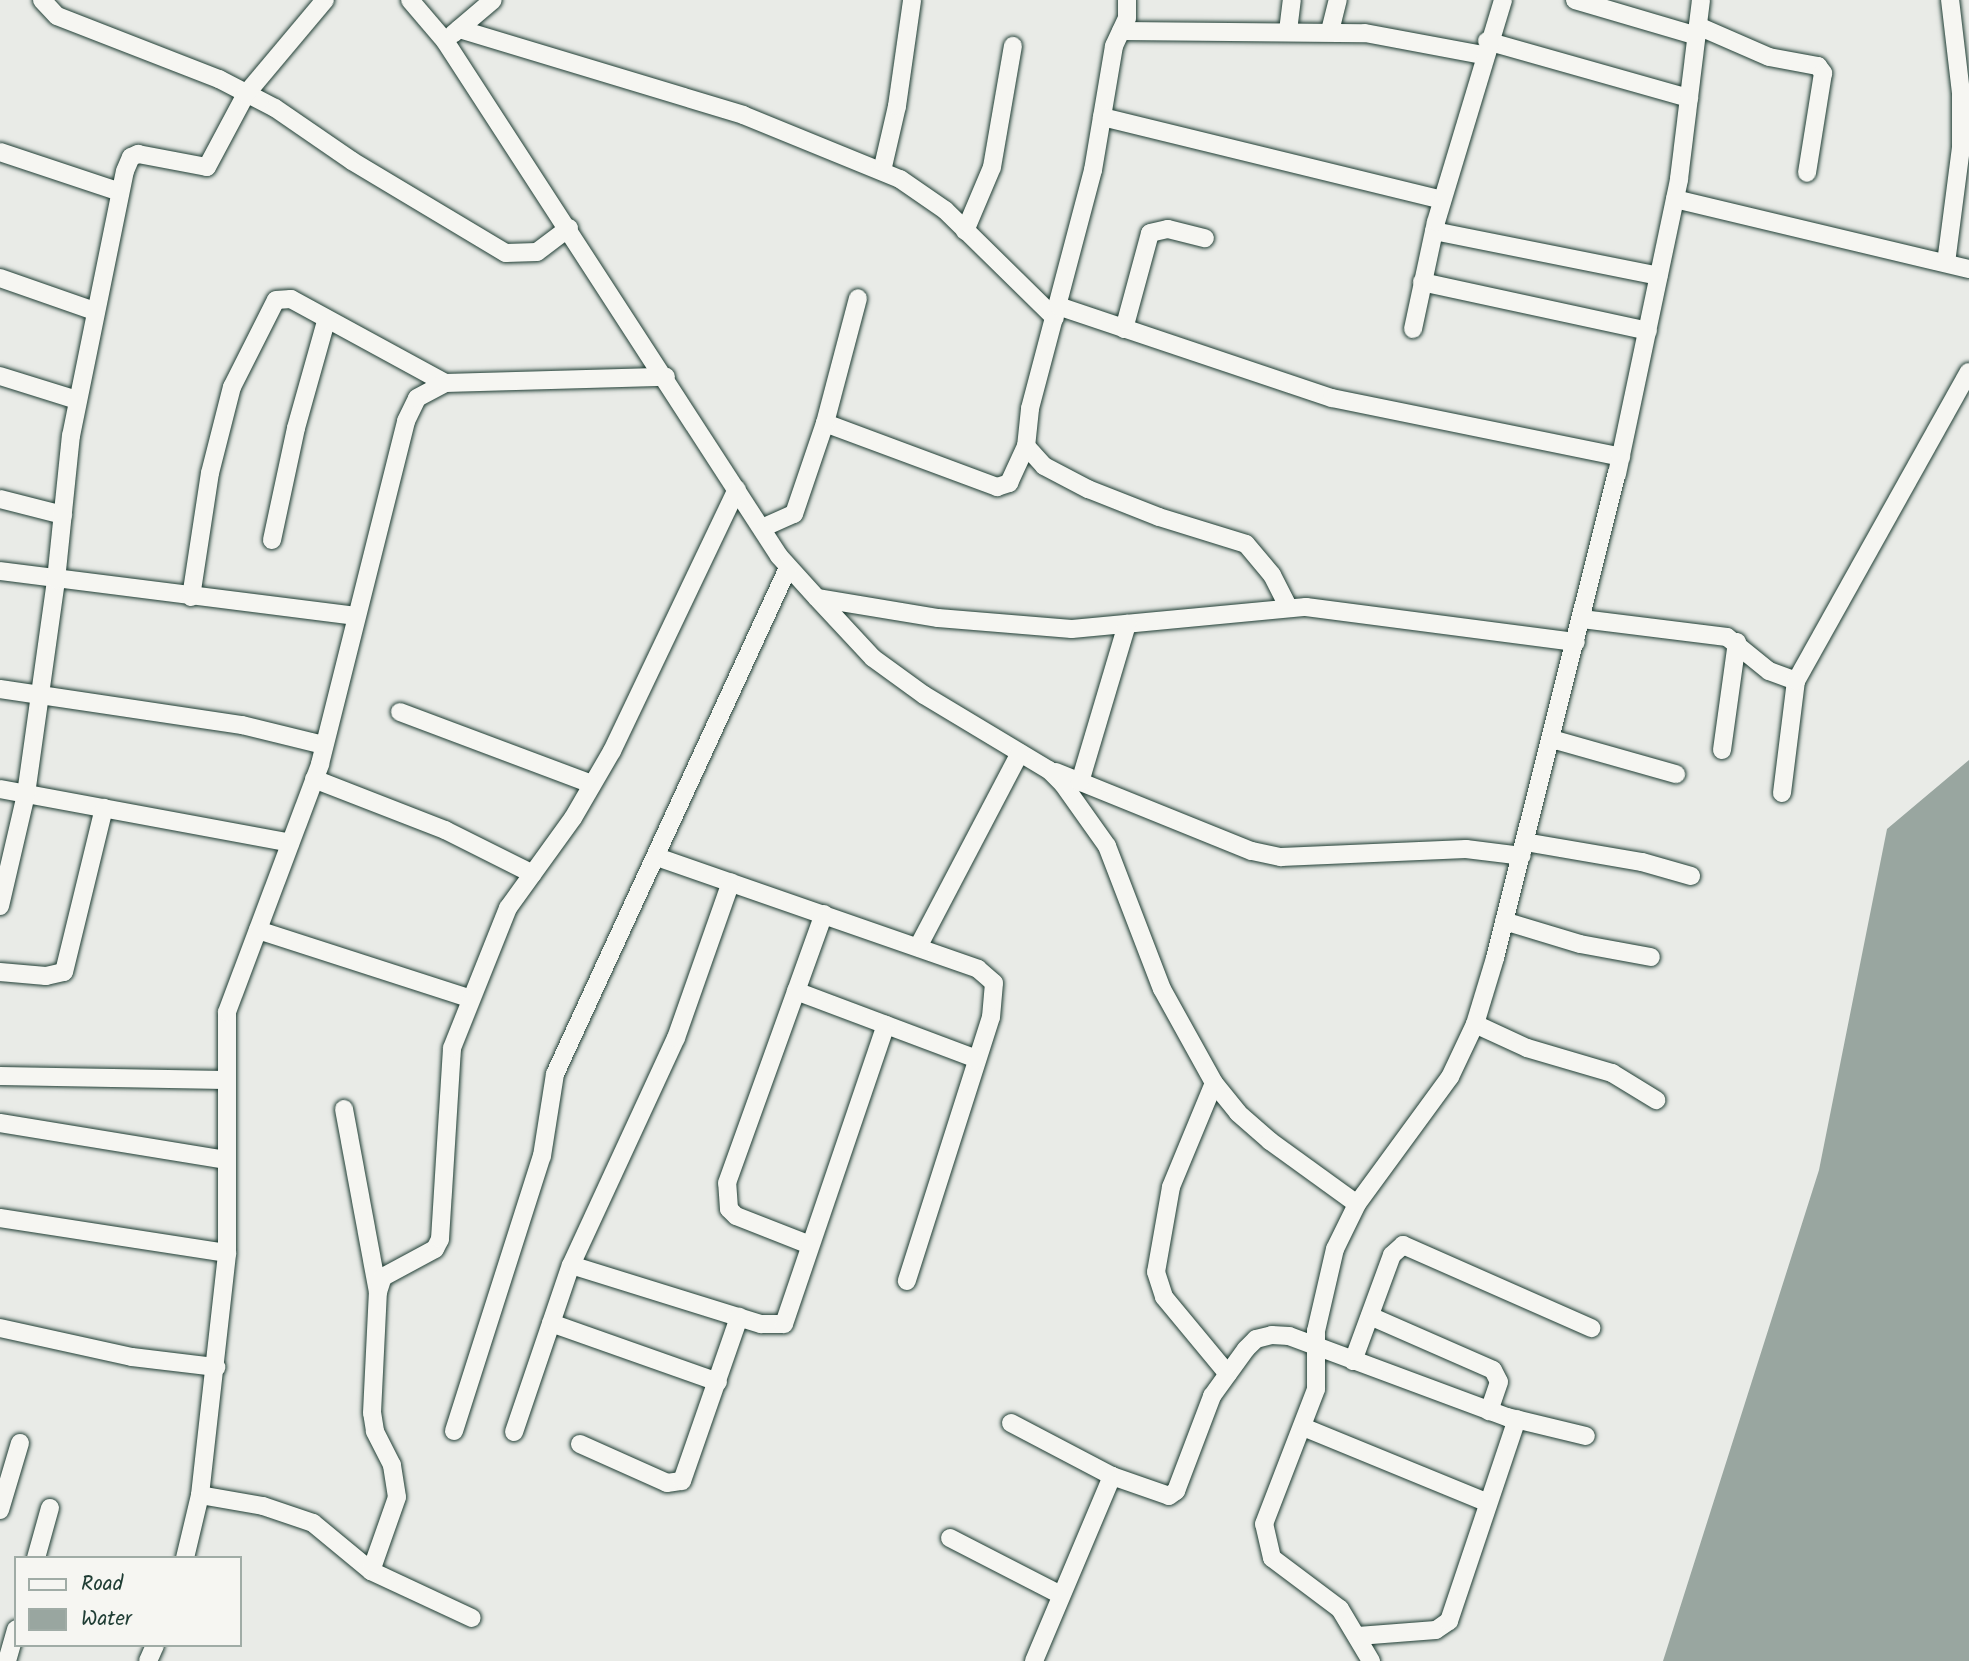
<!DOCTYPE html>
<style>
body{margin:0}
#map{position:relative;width:1969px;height:1661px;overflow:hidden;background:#e9ebe7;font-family:Kalam,sans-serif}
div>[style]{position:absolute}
.water>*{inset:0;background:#99a6a0}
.roads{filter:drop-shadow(0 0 2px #1f3d34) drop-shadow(0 0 2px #1f3d34)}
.street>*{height:18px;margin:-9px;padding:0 9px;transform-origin:9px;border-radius:9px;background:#f6f6f2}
span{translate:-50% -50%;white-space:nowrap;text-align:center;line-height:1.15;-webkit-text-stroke:5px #f6f6f2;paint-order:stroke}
.legend{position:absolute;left:14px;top:1556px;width:228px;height:91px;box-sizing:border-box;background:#f6f6f2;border:2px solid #a0aca6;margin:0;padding:9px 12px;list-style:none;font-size:21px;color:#1f3d34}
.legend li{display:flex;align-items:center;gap:14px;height:35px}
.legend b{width:35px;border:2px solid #a0aca6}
</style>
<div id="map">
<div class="water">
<i style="clip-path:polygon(1969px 760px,1969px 1661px,1663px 1661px,1819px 1170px,1887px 829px)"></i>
</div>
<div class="roads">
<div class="street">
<i style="left:42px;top:0;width:22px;rotate:47deg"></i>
<i style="left:57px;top:16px;width:174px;rotate:21.3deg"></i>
<i style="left:219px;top:79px;width:63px;rotate:27.4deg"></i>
<i style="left:275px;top:108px;width:93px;rotate:34.5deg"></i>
<i style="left:352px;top:161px;width:179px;rotate:30.9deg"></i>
<i style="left:506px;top:253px;width:31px;rotate:-2deg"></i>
<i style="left:537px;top:252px;width:40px;rotate:-37deg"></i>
<i style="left:410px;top:0;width:54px;rotate:49.5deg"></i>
<i style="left:445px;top:41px;width:614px;rotate:57.03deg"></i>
<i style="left:779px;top:556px;width:57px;rotate:47.9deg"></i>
<i style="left:817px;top:598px;width:123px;rotate:9.4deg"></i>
<i style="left:938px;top:618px;width:134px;rotate:4.7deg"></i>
<i style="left:1072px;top:629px;width:235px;rotate:-5.4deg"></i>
<i style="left:1306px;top:607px;width:272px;rotate:7.4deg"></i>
<i style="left:1127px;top:0;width:18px;rotate:90deg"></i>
<i style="left:1127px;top:18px;width:31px;rotate:115deg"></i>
<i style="left:1114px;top:46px;width:126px;rotate:99.6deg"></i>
<i style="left:1093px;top:170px;width:247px;rotate:104.8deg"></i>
<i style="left:1030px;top:409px;width:37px;rotate:96deg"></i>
<i style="left:1026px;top:446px;width:27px;rotate:48deg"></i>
<i style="left:1044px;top:466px;width:50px;rotate:27.6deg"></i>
<i style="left:1088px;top:489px;width:76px;rotate:21.5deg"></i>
<i style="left:1159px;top:517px;width:91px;rotate:17.2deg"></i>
<i style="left:1246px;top:544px;width:40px;rotate:50deg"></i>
<i style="left:1272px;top:575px;width:37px;rotate:63deg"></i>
<i style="left:1575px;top:0;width:127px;rotate:16.4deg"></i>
<i style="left:1698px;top:26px;width:77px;rotate:23.6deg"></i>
<i style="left:1769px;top:57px;width:50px;rotate:10.4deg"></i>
<i style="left:1818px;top:66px;width:9px;rotate:54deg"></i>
<i style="left:1823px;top:73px;width:101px;rotate:99.1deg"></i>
<i style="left:459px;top:29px;width:297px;rotate:16.8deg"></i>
<i style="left:743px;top:115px;width:170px;rotate:22.2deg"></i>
<i style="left:900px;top:179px;width:55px;rotate:34.6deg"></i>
<i style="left:945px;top:210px;width:154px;rotate:44.5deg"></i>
<i style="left:1121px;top:31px;width:244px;rotate:0.5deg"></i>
<i style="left:1365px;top:33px;width:119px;rotate:10.6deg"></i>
<i style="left:1288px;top:31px;width:31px;rotate:-83deg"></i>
<i style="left:1330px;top:31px;width:32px;rotate:-76deg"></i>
<i style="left:453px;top:34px;width:52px;rotate:-40.4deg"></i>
<i style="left:1487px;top:41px;width:210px;rotate:15.8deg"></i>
<i style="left:1102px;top:117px;width:350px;rotate:13.7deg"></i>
<i style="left:0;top:152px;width:126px;rotate:18.4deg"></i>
<i style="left:882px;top:171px;width:67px;rotate:-77deg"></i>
<i style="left:897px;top:106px;width:107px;rotate:-81.9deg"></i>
<i style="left:1675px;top:199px;width:302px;rotate:13.4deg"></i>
<i style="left:965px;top:231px;width:69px;rotate:-67.1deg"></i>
<i style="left:992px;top:167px;width:123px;rotate:-80.2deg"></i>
<i style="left:1434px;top:231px;width:229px;rotate:11.3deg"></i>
<i style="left:1946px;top:263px;width:116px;rotate:-82.6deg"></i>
<i style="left:1961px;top:148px;width:55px;rotate:-90deg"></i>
<i style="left:1961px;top:93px;width:94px;rotate:-96.7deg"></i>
<i style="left:0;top:278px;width:100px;rotate:19.3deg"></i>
<i style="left:1422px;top:282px;width:231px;rotate:12.2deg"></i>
<i style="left:1058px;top:306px;width:289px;rotate:18.6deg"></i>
<i style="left:1332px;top:398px;width:295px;rotate:11.5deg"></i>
<i style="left:1124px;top:329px;width:99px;rotate:-74.8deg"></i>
<i style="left:1150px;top:233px;width:18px;rotate:-13deg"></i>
<i style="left:1168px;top:229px;width:38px;rotate:14deg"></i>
<i style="left:1413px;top:329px;width:109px;rotate:-77.9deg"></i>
<i style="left:1436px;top:222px;width:232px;rotate:-73.2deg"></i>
<i style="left:0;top:376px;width:81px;rotate:17.3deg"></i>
<i style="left:825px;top:423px;width:184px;rotate:20.4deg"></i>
<i style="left:997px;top:487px;width:13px;rotate:-18deg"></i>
<i style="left:1009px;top:483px;width:41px;rotate:-65.3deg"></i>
<i style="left:0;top:499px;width:65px;rotate:14.3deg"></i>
<i style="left:762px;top:528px;width:35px;rotate:-24deg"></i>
<i style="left:794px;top:514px;width:96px;rotate:-71.2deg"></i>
<i style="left:825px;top:423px;width:129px;rotate:-75.2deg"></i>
<i style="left:272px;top:540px;width:115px;rotate:-77.9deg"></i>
<i style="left:296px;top:428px;width:111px;rotate:-74.3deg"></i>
<i style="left:0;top:571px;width:358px;rotate:7.2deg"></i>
<i style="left:191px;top:597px;width:125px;rotate:-81.3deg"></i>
<i style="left:210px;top:473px;width:89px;rotate:-75.7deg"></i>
<i style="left:232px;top:387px;width:97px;rotate:-63.2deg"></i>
<i style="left:276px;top:300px;width:15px;rotate:-4deg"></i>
<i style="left:291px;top:299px;width:175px;rotate:28.6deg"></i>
<i style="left:819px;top:600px;width:79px;rotate:47deg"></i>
<i style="left:873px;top:658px;width:63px;rotate:36deg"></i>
<i style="left:924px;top:695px;width:146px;rotate:31deg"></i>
<i style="left:1049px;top:770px;width:20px;rotate:45deg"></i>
<i style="left:1063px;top:784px;width:76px;rotate:54.6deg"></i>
<i style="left:1107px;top:846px;width:153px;rotate:69deg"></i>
<i style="left:1162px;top:989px;width:107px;rotate:61deg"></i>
<i style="left:1214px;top:1083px;width:38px;rotate:51deg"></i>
<i style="left:1238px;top:1113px;width:43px;rotate:41.2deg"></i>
<i style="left:1270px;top:1141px;width:107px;rotate:35.9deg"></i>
<i style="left:1582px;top:619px;width:146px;rotate:7.1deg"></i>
<i style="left:1727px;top:637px;width:54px;rotate:39deg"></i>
<i style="left:1769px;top:671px;width:29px;rotate:20deg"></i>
<i style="left:0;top:689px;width:245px;rotate:8.5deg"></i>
<i style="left:242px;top:725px;width:84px;rotate:13.7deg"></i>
<i style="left:400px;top:712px;width:205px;rotate:20.6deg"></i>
<i style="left:1552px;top:739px;width:129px;rotate:15.8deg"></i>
<i style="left:1722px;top:750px;width:109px;rotate:-82.1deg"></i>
<i style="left:1056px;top:772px;width:211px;rotate:22deg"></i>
<i style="left:1252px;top:851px;width:30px;rotate:12deg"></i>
<i style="left:1281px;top:857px;width:185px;rotate:-2.5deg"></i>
<i style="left:1466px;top:849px;width:56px;rotate:7.1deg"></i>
<i style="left:314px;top:779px;width:141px;rotate:21.3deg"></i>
<i style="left:445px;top:830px;width:98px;rotate:26.6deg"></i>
<i style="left:1080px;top:782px;width:165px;rotate:-73.4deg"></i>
<i style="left:0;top:789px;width:295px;rotate:10.5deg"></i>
<i style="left:1782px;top:793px;width:113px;rotate:-82.9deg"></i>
<i style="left:1796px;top:681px;width:354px;rotate:-60.8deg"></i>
<i style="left:1525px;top:842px;width:119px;rotate:9.7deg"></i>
<i style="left:1642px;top:862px;width:51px;rotate:15.9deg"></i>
<i style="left:657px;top:857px;width:340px;rotate:19.2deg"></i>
<i style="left:978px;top:969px;width:21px;rotate:41deg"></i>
<i style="left:994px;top:983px;width:34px;rotate:95deg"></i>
<i style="left:991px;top:1017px;width:277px;rotate:107.7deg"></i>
<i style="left:0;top:906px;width:115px;rotate:-76.9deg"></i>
<i style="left:26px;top:794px;width:216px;rotate:-82deg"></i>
<i style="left:56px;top:580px;width:145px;rotate:-84.1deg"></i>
<i style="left:71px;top:436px;width:270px;rotate:-78.5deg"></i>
<i style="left:125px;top:171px;width:15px;rotate:-67deg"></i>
<i style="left:131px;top:157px;width:8px;rotate:-23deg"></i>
<i style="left:138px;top:154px;width:70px;rotate:10.7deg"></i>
<i style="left:207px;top:167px;width:83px;rotate:-61.9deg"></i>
<i style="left:246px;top:94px;width:123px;rotate:-50deg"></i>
<i style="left:1504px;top:921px;width:79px;rotate:16.8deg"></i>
<i style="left:1580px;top:944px;width:72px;rotate:10.4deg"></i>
<i style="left:258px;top:930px;width:222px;rotate:17.9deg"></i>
<i style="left:918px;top:947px;width:219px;rotate:-62.3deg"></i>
<i style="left:0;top:972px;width:46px;rotate:5deg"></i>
<i style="left:46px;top:976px;width:18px;rotate:-13deg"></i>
<i style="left:64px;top:972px;width:169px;rotate:-76.3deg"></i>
<i style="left:796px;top:991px;width:193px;rotate:20.6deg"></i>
<i style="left:1475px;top:1024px;width:57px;rotate:24.8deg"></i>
<i style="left:1527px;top:1048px;width:89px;rotate:16.4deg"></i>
<i style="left:1612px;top:1073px;width:52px;rotate:31.5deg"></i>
<i style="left:0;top:1076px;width:225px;rotate:1deg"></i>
<i style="left:1214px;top:1083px;width:113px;rotate:112.5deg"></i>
<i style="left:1171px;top:1187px;width:86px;rotate:100deg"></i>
<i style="left:1156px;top:1272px;width:26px;rotate:72deg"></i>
<i style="left:1164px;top:1297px;width:100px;rotate:50.3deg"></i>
<i style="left:344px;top:1109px;width:186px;rotate:79.5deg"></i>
<i style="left:0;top:1123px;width:230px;rotate:9.3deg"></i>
<i style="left:0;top:1218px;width:230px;rotate:8.8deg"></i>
<i style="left:810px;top:1245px;width:79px;rotate:-158.6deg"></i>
<i style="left:736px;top:1216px;width:10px;rotate:-135deg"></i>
<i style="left:729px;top:1209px;width:26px;rotate:-94deg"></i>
<i style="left:727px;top:1183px;width:286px;rotate:-70.2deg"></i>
<i style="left:571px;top:1265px;width:199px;rotate:17.3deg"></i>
<i style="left:761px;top:1324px;width:23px"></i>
<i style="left:784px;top:1324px;width:316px;rotate:-71.2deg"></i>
<i style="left:1370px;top:1316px;width:134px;rotate:23.7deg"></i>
<i style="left:1493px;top:1370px;width:13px;rotate:63deg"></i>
<i style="left:1499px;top:1382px;width:31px;rotate:109deg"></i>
<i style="left:551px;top:1323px;width:177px;rotate:19.5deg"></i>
<i style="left:0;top:1328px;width:135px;rotate:12.4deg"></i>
<i style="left:132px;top:1357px;width:85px;rotate:6.8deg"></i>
<i style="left:1353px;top:1361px;width:113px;rotate:-69.8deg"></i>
<i style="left:1392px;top:1255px;width:15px;rotate:-42deg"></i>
<i style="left:1403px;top:1245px;width:206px;rotate:23.8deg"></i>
<i style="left:1011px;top:1423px;width:114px;rotate:27.7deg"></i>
<i style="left:1112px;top:1476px;width:60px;rotate:19.3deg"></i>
<i style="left:1169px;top:1496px;width:9px;rotate:-36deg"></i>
<i style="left:1176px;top:1491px;width:102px;rotate:-69.2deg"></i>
<i style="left:1212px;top:1396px;width:58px;rotate:-54.1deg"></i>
<i style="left:1246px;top:1349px;width:14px;rotate:-45deg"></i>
<i style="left:1256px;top:1339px;width:16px;rotate:-14deg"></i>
<i style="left:1272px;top:1335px;width:17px;rotate:3deg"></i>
<i style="left:1289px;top:1336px;width:233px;rotate:20.4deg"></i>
<i style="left:1507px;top:1417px;width:81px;rotate:13.5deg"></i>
<i style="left:1303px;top:1427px;width:200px;rotate:22.3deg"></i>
<i style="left:454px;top:1431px;width:289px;rotate:-72.3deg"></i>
<i style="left:542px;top:1156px;width:83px;rotate:-81deg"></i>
<i style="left:555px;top:1074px;width:557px;rotate:-65.28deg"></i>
<i style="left:514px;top:1432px;width:176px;rotate:-71.2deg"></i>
<i style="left:571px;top:1265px;width:250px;rotate:-65.2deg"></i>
<i style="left:676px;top:1038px;width:165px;rotate:-70.6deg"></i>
<i style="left:580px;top:1444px;width:95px;rotate:24.1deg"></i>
<i style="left:667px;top:1483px;width:15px;rotate:-8deg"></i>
<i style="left:682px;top:1481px;width:174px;rotate:-70.8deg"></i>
<i style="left:200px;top:1495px;width:64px;rotate:9.9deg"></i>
<i style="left:263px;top:1506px;width:53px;rotate:18.8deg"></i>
<i style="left:313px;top:1523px;width:75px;rotate:39.6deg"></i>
<i style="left:371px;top:1571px;width:111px;rotate:25deg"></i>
<i style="left:0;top:1510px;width:70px;rotate:-73.4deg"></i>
<i style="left:950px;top:1538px;width:123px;rotate:27.2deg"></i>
<i style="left:36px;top:1558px;width:52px;rotate:-74.4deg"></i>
<i style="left:185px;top:1558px;width:65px;rotate:-76.6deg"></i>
<i style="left:200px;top:1495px;width:244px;rotate:-83.6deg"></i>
<i style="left:227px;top:1253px;width:241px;rotate:-90deg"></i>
<i style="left:227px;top:1012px;width:265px;rotate:-69.4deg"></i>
<i style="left:320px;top:764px;width:354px;rotate:-75.9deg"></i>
<i style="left:406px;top:421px;width:25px;rotate:-64deg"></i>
<i style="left:417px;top:398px;width:32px;rotate:-28deg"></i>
<i style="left:445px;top:383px;width:221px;rotate:-1.6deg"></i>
<i style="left:371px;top:1571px;width:78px;rotate:-70.6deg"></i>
<i style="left:397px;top:1497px;width:32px;rotate:-99deg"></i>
<i style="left:392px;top:1465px;width:38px;rotate:-117deg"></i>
<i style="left:375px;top:1431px;width:18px;rotate:-99deg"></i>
<i style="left:372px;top:1413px;width:121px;rotate:-87.2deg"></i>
<i style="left:378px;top:1292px;width:16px;rotate:-72deg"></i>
<i style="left:383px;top:1277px;width:59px;rotate:-28.3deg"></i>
<i style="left:435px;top:1249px;width:11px;rotate:-63deg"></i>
<i style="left:440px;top:1239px;width:191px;rotate:-86.4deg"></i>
<i style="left:452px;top:1048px;width:151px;rotate:-68.2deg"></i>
<i style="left:508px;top:908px;width:111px;rotate:-54.2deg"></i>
<i style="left:573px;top:818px;width:78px;rotate:-59.8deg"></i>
<i style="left:612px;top:751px;width:290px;rotate:-64.5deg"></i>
<i style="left:1358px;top:1636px;width:78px;rotate:-4.4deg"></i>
<i style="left:1436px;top:1630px;width:16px;rotate:-35deg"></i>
<i style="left:1449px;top:1621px;width:213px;rotate:-71.4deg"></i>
<i style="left:7px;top:1661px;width:33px;rotate:-74deg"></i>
<i style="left:148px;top:1661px;width:17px;rotate:-66deg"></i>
<i style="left:1034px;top:1661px;width:201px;rotate:-67.1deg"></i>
<i style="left:1371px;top:1661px;width:61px;rotate:-120.8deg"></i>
<i style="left:1340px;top:1609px;width:85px;rotate:-143.1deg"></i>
<i style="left:1272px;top:1558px;width:35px;rotate:-103deg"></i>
<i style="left:1264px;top:1524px;width:145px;rotate:-68.9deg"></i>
<i style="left:1316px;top:1389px;width:58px;rotate:-90deg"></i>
<i style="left:1316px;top:1331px;width:84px;rotate:-77deg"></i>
<i style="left:1335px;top:1249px;width:50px;rotate:-63.9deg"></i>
<i style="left:1357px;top:1204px;width:157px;rotate:-53.8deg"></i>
<i style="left:1450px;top:1077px;width:59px;rotate:-64.7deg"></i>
<i style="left:1475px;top:1024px;width:69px;rotate:-73.1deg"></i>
<i style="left:1495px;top:958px;width:499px;rotate:-75.9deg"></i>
<i style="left:1617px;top:474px;width:301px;rotate:-78.1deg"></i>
<i style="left:1679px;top:179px;width:180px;rotate:-83deg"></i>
</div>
</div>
<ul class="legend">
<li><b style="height:9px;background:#f6f6f2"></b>Road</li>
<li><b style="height:19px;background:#99a6a0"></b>Water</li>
</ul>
</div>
